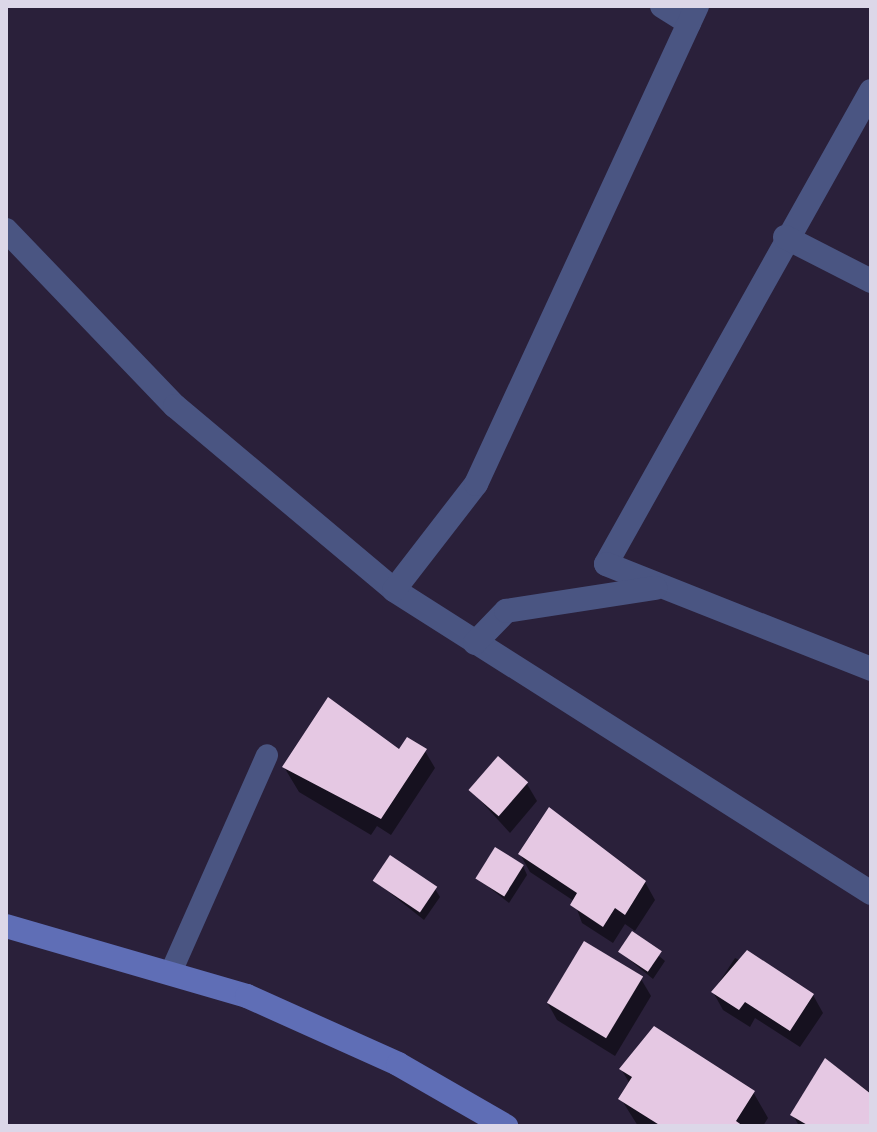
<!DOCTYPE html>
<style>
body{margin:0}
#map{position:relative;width:877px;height:1132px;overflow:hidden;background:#2a203a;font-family:"Zilla Slab",serif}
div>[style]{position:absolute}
.shadow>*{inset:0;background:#0007}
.building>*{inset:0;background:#e5c8e3;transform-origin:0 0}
.lane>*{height:22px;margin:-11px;padding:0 11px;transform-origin:11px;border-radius:11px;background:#4a5582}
.street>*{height:24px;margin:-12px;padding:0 12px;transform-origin:12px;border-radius:12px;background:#4a5582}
.secondary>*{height:24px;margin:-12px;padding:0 12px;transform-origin:12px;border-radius:12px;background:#5f6eb6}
span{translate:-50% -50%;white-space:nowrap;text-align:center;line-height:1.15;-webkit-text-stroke:8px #2a203a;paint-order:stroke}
.frame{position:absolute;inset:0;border:8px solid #dcd7e8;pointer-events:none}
</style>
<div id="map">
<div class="shadow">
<i style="clip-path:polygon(397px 749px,425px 751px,435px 768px,391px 835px,377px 826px,371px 835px,299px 792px,284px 767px)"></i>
<i style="clip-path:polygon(527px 784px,537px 801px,510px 833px,470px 789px)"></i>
<i style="clip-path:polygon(549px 810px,645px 882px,655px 900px,633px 934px,665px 961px,653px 979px,620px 952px,635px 931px,625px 924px,613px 943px,582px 923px,574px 901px,530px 872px,520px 854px)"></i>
<i style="clip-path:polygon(523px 866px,527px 875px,509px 903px,477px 878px)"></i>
<i style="clip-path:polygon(375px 881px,435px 889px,440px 897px,424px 920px)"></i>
<i style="clip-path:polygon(735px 958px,813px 995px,823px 1013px,800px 1047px,755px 1018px,750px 1027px,723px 1010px,713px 992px)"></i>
<i style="clip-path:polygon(641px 979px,651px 996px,615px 1056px,557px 1020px,547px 1002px)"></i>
<i style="clip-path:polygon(825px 1061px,871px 1093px,871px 1126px,799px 1126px,793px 1115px)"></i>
<i style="clip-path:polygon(621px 1069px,753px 1092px,768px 1118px,763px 1126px,638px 1126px,621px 1099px,630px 1084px)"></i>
</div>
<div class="building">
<i style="clip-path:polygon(328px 697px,399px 749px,407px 737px,427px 749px,381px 819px,282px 767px)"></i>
<i style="left:498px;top:756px;width:40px;height:45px;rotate:41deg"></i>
<i style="clip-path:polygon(549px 807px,646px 881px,625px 915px,615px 908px,603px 927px,570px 905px,577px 893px,518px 854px)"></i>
<i style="left:495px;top:847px;width:34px;height:37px;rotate:32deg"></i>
<i style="left:390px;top:855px;width:57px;height:31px;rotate:34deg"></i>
<i style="left:632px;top:931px;width:36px;height:25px;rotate:34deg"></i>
<i style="left:584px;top:941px;width:69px;height:72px;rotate:31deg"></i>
<i style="clip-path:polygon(747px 950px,814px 994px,790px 1031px,745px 1002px,739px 1010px,711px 992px)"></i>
<i style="clip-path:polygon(654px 1026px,755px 1091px,736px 1121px,743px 1126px,661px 1126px,618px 1099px,632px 1077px,619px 1069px)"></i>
<i style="clip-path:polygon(825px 1058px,871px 1094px,871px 1126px,809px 1126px,790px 1115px)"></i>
</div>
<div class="lane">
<i style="left:171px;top:972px;width:237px;rotate:-66.1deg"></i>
</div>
<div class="street">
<i style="left:662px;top:6px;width:32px;rotate:32deg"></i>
<i style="left:871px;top:91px;width:542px;rotate:119.26deg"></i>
<i style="left:606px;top:564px;width:285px;rotate:21.6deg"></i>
<i style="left:6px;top:230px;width:244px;rotate:46.2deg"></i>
<i style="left:175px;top:406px;width:286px;rotate:40deg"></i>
<i style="left:394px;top:590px;width:565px;rotate:32.42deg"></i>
<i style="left:785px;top:237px;width:97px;rotate:27.1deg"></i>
<i style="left:394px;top:590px;width:134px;rotate:-52.3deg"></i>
<i style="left:476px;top:484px;width:527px;rotate:-65.19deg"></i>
<i style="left:475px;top:643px;width:45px;rotate:-45.9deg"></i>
<i style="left:506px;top:611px;width:151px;rotate:-8.8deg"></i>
</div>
<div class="secondary">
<i style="left:6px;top:926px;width:251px;rotate:16.2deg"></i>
<i style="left:247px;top:996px;width:166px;rotate:24.2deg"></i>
<i style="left:398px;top:1064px;width:125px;rotate:29.9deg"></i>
</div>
<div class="frame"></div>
</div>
